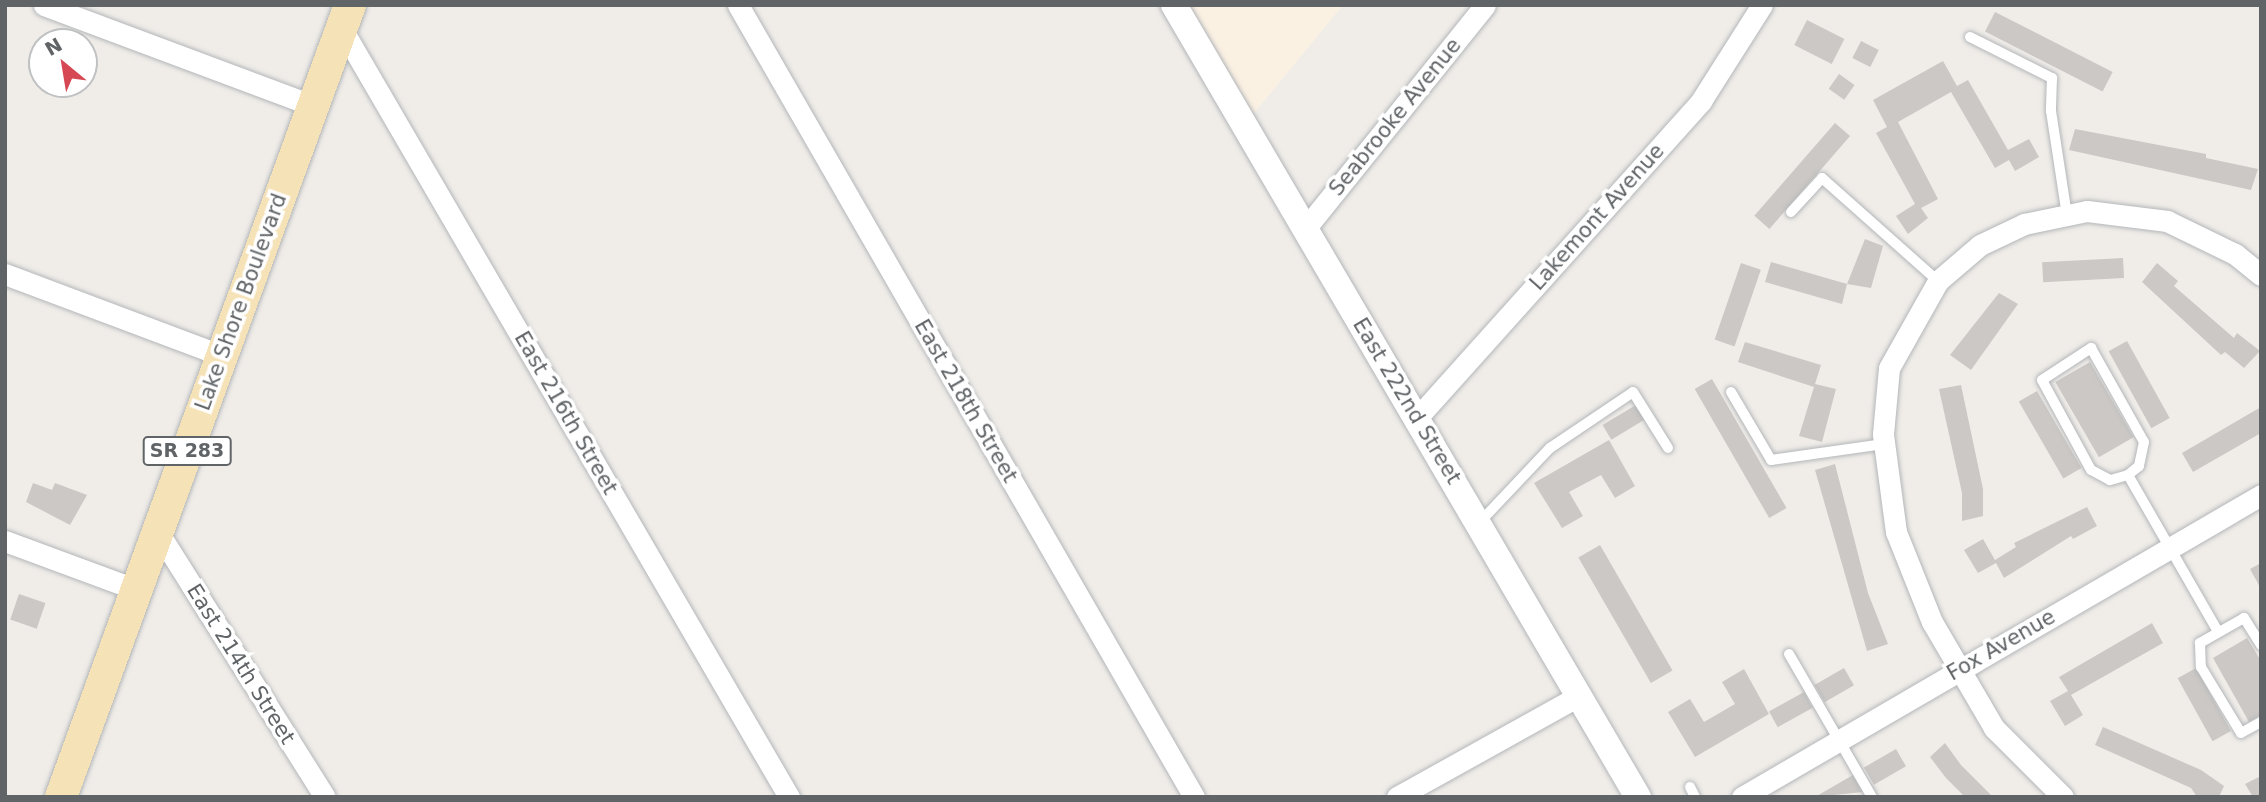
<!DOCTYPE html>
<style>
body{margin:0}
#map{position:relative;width:2266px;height:802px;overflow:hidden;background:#f0ede9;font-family:"DejaVu Sans",sans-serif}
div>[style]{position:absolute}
.commercial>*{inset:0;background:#fbf1e3}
.building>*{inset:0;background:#cbc8c5;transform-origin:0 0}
.roads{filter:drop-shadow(0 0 2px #b3b6b9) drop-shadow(0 0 2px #b3b6b9)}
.service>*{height:10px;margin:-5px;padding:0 5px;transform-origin:5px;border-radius:5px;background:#fff}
.minor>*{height:21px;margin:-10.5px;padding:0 10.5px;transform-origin:10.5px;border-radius:10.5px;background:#fff}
.tertiary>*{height:26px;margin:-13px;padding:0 13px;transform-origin:13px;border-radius:13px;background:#fff}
.primary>*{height:32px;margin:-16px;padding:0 16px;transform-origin:16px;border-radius:16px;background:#f6e2b7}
span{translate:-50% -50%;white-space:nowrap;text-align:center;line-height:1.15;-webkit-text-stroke:7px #fff;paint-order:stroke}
.shield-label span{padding:2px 5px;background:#fff;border:2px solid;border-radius:5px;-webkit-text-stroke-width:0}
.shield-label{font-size:19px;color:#606467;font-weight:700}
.street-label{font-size:21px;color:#606467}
.frame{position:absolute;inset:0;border:7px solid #606467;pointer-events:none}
.north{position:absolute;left:28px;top:28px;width:70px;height:70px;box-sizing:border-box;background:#fff;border:2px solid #bfc1c2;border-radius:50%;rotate:330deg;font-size:19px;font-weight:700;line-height:28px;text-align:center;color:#606467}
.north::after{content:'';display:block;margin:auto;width:24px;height:32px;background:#d64854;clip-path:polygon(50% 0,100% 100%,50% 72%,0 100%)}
</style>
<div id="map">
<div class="commercial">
<i style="clip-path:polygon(1174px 5px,1343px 5px,1245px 124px)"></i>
</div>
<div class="building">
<i style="left:1995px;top:12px;width:132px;height:22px;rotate:27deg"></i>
<i style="left:1807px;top:20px;width:42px;height:28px;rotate:27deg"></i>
<i style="left:1861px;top:41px;width:20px;height:19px;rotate:27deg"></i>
<i style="clip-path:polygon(1943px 61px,1957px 86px,1968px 80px,2008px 150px,2029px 139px,2039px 157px,2015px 171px,2009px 160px,1995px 168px,1951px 92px,1898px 122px,1938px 199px,1921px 208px,1928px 218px,1908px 234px,1896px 216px,1915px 204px,1876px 133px,1887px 127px,1873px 100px)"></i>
<i style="left:1839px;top:74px;width:19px;height:18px;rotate:35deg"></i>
<i style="left:1835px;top:123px;width:20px;height:123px;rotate:41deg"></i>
<i style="clip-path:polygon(2075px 129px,2206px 154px,2206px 158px,2258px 169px,2251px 190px,2069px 150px)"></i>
<i style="clip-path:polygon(1865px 239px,1883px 246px,1871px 288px,1847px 284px,1842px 304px,1765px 282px,1771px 262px,1847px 284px)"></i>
<i style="left:2123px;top:258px;width:20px;height:81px;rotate:87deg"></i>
<i style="left:1741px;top:263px;width:21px;height:81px;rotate:19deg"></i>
<i style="clip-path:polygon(2157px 263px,2178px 281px,2174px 286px,2234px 338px,2237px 333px,2260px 351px,2244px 368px,2225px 352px,2221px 355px,2142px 282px)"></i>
<i style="clip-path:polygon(1999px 293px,2018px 304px,1971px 370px,1950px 355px)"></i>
<i style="left:2127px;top:341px;width:88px;height:21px;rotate:61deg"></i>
<i style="clip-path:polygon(1745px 342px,1821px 365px,1815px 384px,1836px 389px,1822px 442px,1799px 436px,1814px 387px,1738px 362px)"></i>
<i style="left:2090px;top:362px;width:87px;height:40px;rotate:60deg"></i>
<i style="left:1712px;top:379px;width:149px;height:20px;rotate:60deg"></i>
<i style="clip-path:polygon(1961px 385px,1983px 489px,1983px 516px,1962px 521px,1962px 493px,1939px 389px)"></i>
<i style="left:2037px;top:391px;width:89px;height:21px;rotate:60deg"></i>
<i style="left:1636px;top:405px;width:17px;height:39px;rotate:59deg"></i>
<i style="clip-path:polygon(2261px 407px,2261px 433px,2193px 472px,2182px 453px)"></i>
<i style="clip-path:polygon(1609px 440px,1635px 486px,1615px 498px,1601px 475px,1569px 492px,1583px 516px,1562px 528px,1534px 483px)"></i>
<i style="clip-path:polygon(1835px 464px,1868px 593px,1888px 644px,1867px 651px,1815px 470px)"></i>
<i style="clip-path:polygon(33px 483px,52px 490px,55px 483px,87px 495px,70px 525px,26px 502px)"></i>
<i style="clip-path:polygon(2087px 507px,2097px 526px,2073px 539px,2071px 536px,2004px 578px,1996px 563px,1978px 573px,1964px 550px,1983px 539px,1995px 560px,2016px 547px,2014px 543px)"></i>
<i style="left:1600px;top:545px;width:145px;height:25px;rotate:60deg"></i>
<i style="clip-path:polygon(2261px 563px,2261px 589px,2250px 569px)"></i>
<i style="left:19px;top:594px;width:28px;height:27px;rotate:19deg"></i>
<i style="clip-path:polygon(2152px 623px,2163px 643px,2071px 695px,2083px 715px,2065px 726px,2050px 701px,2068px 691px,2059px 677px)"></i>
<i style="clip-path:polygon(2247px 638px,2261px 661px,2261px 715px,2249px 722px,2213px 658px)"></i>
<i style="left:1844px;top:668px;width:20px;height:34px;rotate:60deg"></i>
<i style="left:2196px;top:668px;width:72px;height:21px;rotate:61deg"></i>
<i style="clip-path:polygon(1744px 669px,1769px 714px,1695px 757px,1668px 712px,1690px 699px,1704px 722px,1735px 704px,1722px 682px)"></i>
<i style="left:1804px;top:692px;width:18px;height:40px;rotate:61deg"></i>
<i style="clip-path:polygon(2103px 727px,2201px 770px,2224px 786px,2219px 797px,2197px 797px,2191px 788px,2095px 745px)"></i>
<i style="clip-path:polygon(1945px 743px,1961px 765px,1993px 797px,1965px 797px,1946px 778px,1930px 757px)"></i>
<i style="left:1896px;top:749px;width:20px;height:37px;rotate:60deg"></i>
<i style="clip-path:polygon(1853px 775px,1863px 792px,1815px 797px)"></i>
<i style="clip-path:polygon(2261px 776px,2261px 797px,2253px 797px,2245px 784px)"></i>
</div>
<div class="roads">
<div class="service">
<i style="left:1970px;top:37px;width:92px;rotate:26.6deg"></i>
<i style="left:2052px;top:78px;width:33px;rotate:92deg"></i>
<i style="left:2051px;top:111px;width:105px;rotate:81.3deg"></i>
<i style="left:1791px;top:212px;width:46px;rotate:-47.6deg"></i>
<i style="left:1822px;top:178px;width:155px;rotate:41.6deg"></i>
<i style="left:1731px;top:392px;width:79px;rotate:59.5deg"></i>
<i style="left:1771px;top:460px;width:114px;rotate:-8.1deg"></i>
<i style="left:2128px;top:475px;width:19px;rotate:164deg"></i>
<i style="left:2110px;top:480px;width:21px;rotate:-152deg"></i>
<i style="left:2091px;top:470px;width:102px;rotate:-118.6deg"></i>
<i style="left:2042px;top:380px;width:59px;rotate:-33.1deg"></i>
<i style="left:2091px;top:348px;width:108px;rotate:60.6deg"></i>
<i style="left:2144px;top:442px;width:25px;rotate:102deg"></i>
<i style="left:2139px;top:466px;width:14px;rotate:141deg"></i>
<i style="left:2128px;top:475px;width:179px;rotate:60.1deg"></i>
<i style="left:1479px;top:523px;width:103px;rotate:-46.6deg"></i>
<i style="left:1550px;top:448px;width:100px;rotate:-34deg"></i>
<i style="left:1633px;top:392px;width:66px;rotate:58deg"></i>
<i style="left:2261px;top:645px;width:32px;rotate:-122deg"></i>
<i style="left:2244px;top:618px;width:51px;rotate:150.4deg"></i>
<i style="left:2200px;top:643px;width:24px;rotate:88deg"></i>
<i style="left:2201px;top:667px;width:77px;rotate:58.8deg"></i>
<i style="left:2241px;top:733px;width:23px;rotate:-29deg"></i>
<i style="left:1789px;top:654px;width:165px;rotate:59.9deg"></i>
<i style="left:1690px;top:787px;width:11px;rotate:63deg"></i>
</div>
<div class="minor">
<i style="left:44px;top:5px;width:286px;rotate:20.5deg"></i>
<i style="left:738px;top:5px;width:914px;rotate:60.07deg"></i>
<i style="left:342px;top:29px;width:889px;rotate:59.8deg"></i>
<i style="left:1305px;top:229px;width:287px;rotate:-51.2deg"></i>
<i style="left:5px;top:274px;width:231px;rotate:20.6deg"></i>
<i style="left:1417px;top:418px;width:426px;rotate:-48.1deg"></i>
<i style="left:1701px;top:101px;width:114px;rotate:-57.6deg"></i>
<i style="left:158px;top:532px;width:313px;rotate:57.8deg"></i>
<i style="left:5px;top:541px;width:139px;rotate:20.3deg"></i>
<i style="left:1397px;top:797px;width:210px;rotate:-29.1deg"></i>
<i style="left:1742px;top:797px;width:600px;rotate:-30.19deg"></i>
<i style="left:2063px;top:797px;width:98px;rotate:-135deg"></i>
<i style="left:1994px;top:728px;width:123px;rotate:-120.3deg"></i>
<i style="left:1932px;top:622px;width:97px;rotate:-111.8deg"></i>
<i style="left:1896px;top:532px;width:99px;rotate:-97.6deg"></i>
<i style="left:1883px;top:434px;width:66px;rotate:-84.8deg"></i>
<i style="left:1889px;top:368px;width:100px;rotate:-60.6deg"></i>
<i style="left:1938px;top:281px;width:55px;rotate:-40.6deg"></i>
<i style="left:1980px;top:245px;width:49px;rotate:-25.5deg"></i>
<i style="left:2024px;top:224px;width:64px;rotate:-11.7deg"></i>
<i style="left:2087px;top:211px;width:81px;rotate:7.1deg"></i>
<i style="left:2167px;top:221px;width:76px;rotate:25.9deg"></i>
<i style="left:2235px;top:254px;width:33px;rotate:39deg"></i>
</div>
<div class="tertiary">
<i style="left:1174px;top:5px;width:918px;rotate:59.64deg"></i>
</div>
<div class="primary">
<i style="left:61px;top:797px;width:843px;rotate:-69.95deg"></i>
</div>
</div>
<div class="shield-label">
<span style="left:187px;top:451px">SR 283</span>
</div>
<div class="street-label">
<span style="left:1395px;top:117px;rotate:-51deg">Seabrooke Avenue</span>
<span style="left:1597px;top:217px;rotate:-48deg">Lakemont Avenue</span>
<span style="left:241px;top:302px;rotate:-70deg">Lake Shore Boulevard</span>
<span style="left:966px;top:401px;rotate:60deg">East 218th Street</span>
<span style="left:1407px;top:401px;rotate:59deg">East 222nd Street</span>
<span style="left:566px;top:413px;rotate:60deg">East 216th Street</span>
<span style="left:2001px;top:645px;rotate:-30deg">Fox Avenue</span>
<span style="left:241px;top:664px;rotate:58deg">East 214th Street</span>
</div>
<div class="frame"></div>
<div class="north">N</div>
</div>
